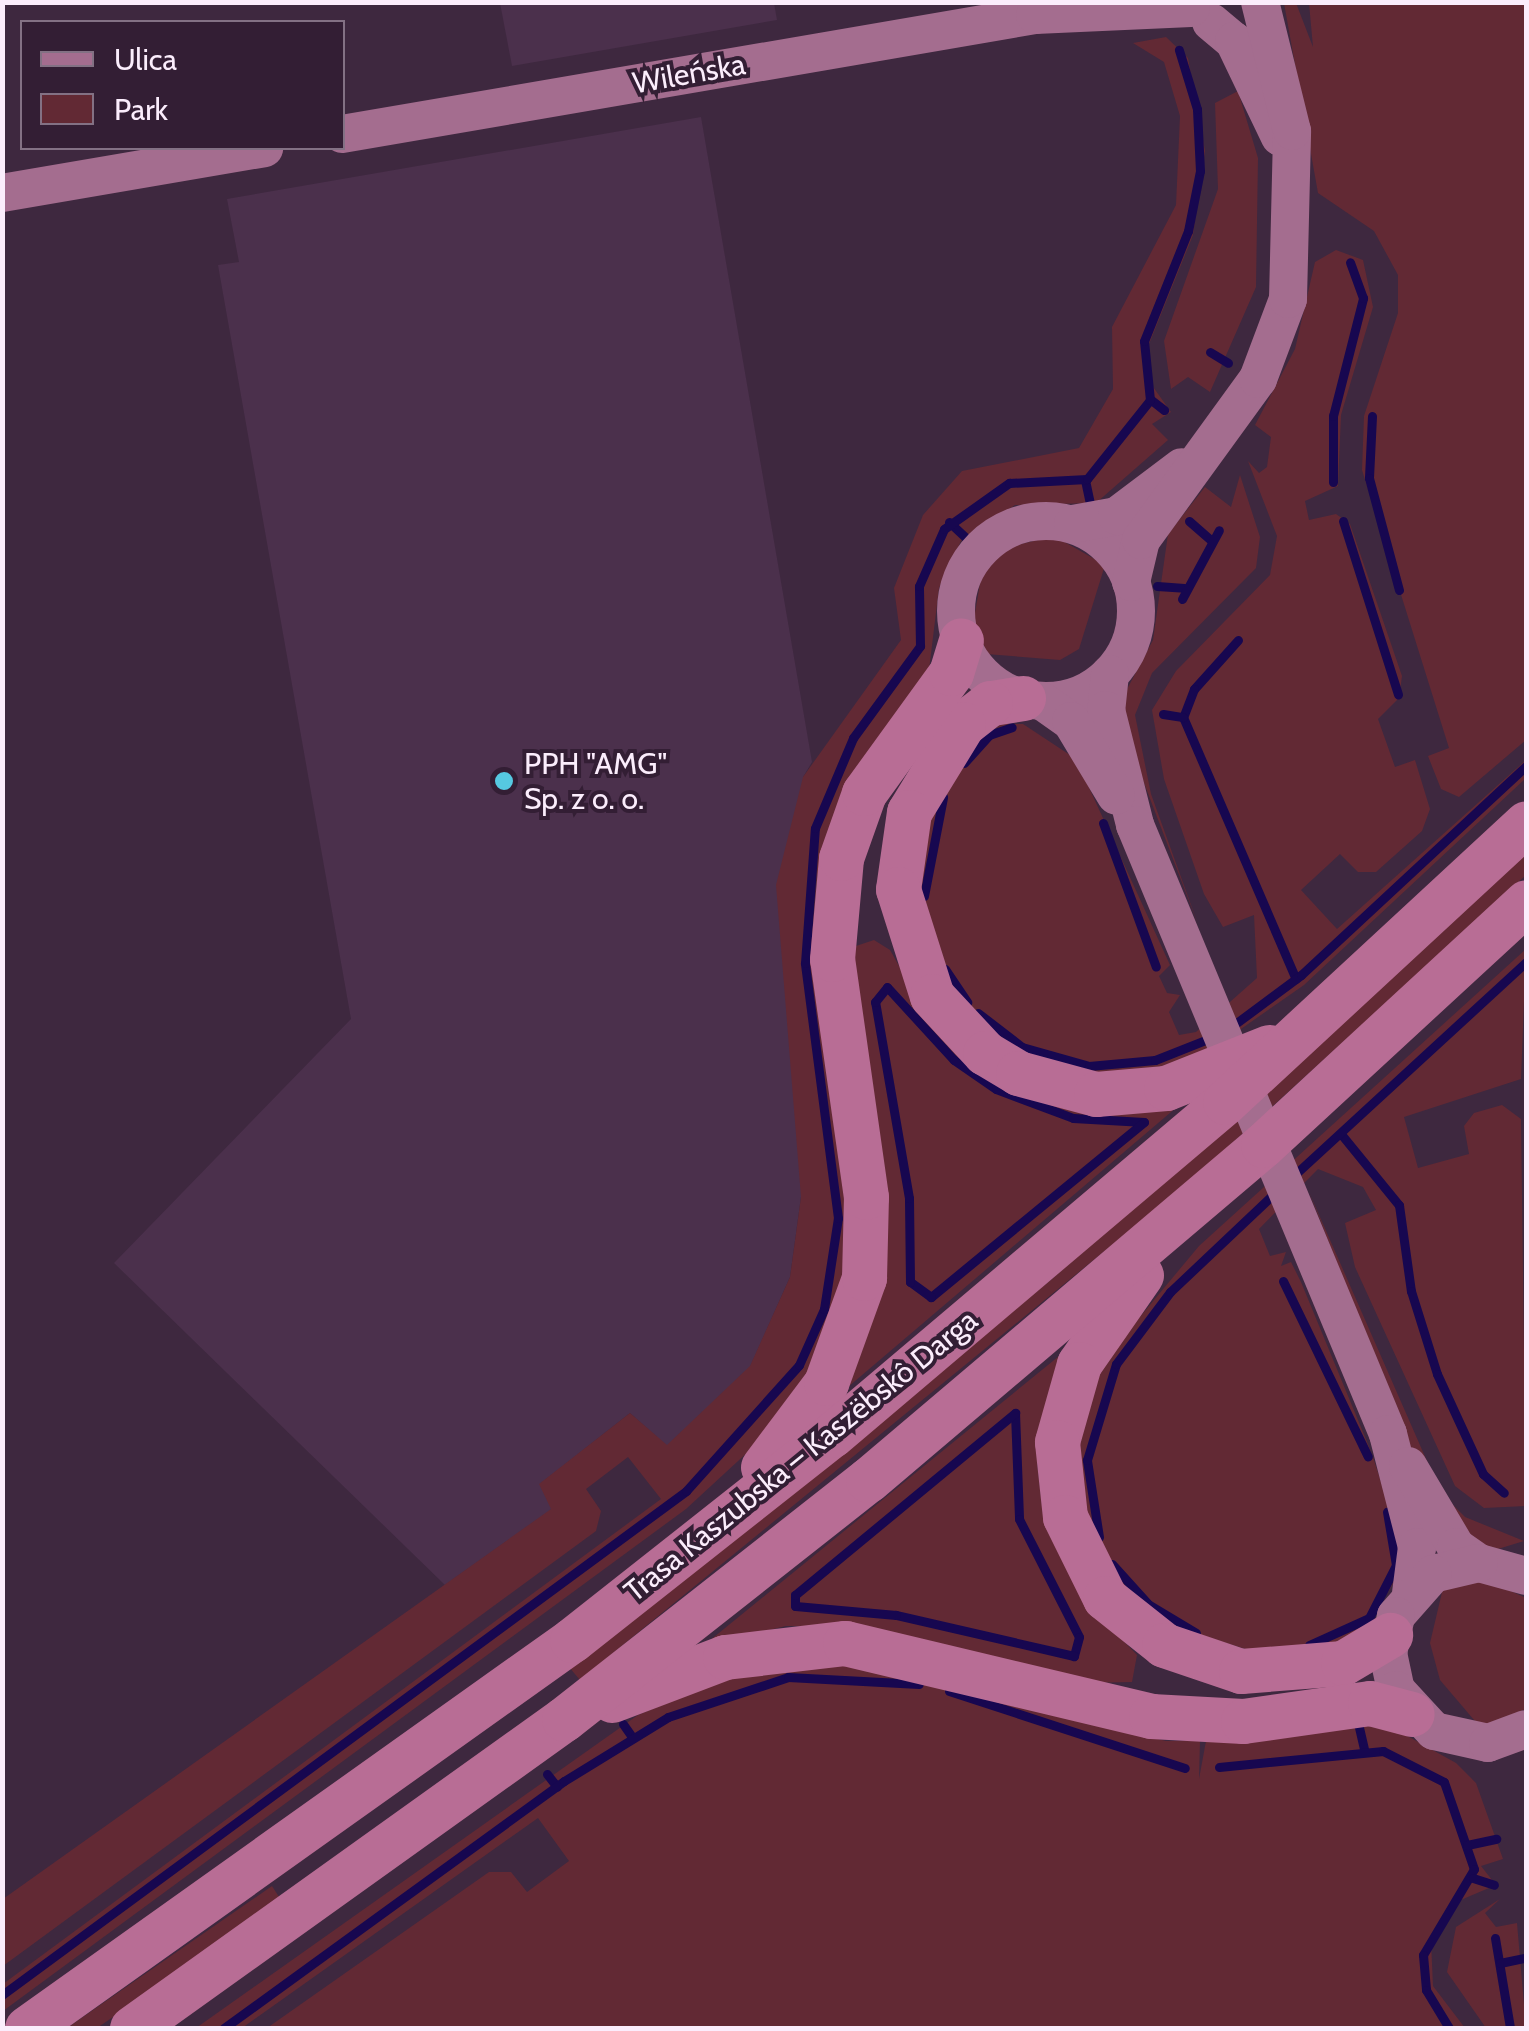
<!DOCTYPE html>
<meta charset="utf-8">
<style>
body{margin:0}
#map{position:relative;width:1529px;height:2031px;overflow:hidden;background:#3e283f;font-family:Cabin,sans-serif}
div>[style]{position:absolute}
.built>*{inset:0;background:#4b304c}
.green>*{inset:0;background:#622934}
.stream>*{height:9px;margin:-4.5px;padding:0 4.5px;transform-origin:4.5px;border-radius:4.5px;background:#170750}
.major>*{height:38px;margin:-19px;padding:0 19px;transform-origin:19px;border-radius:19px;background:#a46d8f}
.major>.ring{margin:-19px;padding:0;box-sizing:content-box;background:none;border:38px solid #a46d8f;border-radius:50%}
.highway>*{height:45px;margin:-22.5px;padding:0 22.5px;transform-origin:22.5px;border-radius:22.5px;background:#b86d95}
.dots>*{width:28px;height:28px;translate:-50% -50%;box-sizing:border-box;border:5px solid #331e34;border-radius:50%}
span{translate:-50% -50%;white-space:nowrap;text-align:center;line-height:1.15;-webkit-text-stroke:8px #331e34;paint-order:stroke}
.street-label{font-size:30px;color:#fbedfc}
.poi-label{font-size:30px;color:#fbedfc}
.left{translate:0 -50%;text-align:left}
.frame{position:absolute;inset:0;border:5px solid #fbedfc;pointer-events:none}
.legend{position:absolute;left:20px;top:20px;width:325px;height:130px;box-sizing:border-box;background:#331e34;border:2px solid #837184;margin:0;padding:12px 18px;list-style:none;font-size:30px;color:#fbedfc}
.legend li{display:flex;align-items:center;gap:20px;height:50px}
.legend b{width:50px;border:2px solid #837184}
</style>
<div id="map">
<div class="built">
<i style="clip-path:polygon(500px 3px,774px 3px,777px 20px,512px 66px)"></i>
<i style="clip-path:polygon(701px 117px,812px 762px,803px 777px,801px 1197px,790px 1277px,750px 1367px,667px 1446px,630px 1413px,540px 1484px,552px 1509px,445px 1585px,114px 1263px,351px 1019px,218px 265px,239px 262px,227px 199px)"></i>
</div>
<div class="green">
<i style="clip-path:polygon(1284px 3px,1296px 3px,1313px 47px,1309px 3px,1526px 3px,1526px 740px,1459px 797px,1441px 789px,1428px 756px,1449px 748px,1362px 470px,1364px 416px,1398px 313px,1398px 275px,1374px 231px,1318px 193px)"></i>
<i style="clip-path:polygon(1166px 37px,1188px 58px,1205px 151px,1193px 235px,1147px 349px,1151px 384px,1171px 412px,1152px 424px,1168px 440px,1096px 503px,1015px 505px,961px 541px,939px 588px,929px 670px,852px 774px,817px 877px,812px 942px,847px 1211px,842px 1282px,815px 1362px,750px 1450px,686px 1509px,3px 2011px,3px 1984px,661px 1499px,628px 1457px,586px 1489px,601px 1511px,596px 1531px,3px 1966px,3px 1899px,551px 1509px,539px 1484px,630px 1413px,667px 1445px,750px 1366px,790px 1277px,801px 1197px,776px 885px,803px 777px,901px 640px,894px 588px,923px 515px,962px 471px,1079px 448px,1113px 389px,1112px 327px,1176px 205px,1180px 116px,1164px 62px,1133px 43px)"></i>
<i style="clip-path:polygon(1238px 91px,1258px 158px,1256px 287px,1210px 392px,1188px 377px,1171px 389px,1164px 341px,1218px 189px,1215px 103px)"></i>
<i style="clip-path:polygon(1336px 250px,1363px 260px,1373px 307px,1341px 415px,1338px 486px,1305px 501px,1309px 520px,1336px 514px,1350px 524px,1402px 676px,1399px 698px,1378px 719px,1395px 767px,1415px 760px,1430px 809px,1422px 831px,1376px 872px,1358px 872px,1340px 854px,1301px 890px,1337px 929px,1526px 760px,1526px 778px,1304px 985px,1218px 1045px,1155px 1069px,1093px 1073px,1026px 1054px,952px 989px,919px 892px,928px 821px,963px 757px,1001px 724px,1023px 724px,1076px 759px,1170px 965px,1159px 976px,1167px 993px,1180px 995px,1169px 1012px,1179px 1035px,1196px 1032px,1257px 978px,1254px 915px,1223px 927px,1204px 894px,1164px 779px,1152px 710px,1176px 671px,1270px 575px,1277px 536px,1248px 461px,1259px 473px,1267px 467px,1271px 437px,1255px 425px,1295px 349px,1315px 262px)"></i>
<i style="clip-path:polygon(1240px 475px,1260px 537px,1256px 568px,1152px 673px,1135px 715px,1151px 794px,1199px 927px,1123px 728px,1125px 693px,1153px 640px,1168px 534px,1205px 487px,1231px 507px)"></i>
<i style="clip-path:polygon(1054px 536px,1105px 565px,1079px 649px,1060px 660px,986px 654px,973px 624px,982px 572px,1005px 548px)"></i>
<i style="clip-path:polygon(1526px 852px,1526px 875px,1195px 1177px,580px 1680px,569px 1667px,1052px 1279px)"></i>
<i style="clip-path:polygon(874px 940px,890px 950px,939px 1036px,1184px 1101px,841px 1393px,876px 1308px,850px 962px,856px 946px)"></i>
<i style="clip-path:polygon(1526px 949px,1521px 1079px,1404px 1117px,1418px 1168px,1469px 1154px,1464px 1126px,1474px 1113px,1502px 1105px,1521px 1119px,1526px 1506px,1484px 1508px,1455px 1486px,1355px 1267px,1345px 1223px,1376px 1210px,1363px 1187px,1318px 1169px,1259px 1229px,1270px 1256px,1286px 1252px,1281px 1266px,1291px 1262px,1301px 1282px,1372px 1454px,1400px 1540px,1396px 1579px,1370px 1622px,1343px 1641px,1259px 1653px,1170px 1626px,1123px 1587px,1082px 1506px,1079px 1432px,1104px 1360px,1199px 1246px)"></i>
<i style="clip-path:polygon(1309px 1192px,1441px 1493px,1465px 1517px,1524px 1541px,1498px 1549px,1471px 1543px,1410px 1448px)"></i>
<i style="clip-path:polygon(1064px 1352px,1037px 1463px,1043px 1514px,1083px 1599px,1137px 1655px,1132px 1682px,1086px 1683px,863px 1626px,786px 1626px,703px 1646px)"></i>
<i style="clip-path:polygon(1487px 1580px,1526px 1598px,1526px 1709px,1480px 1727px,1440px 1680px,1430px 1643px,1443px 1588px)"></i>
<i style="clip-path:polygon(860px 1663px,1166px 1741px,1200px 1741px,1199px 1779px,1206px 1741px,1359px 1723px,1402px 1733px,1456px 1763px,1476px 1783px,1503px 1859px,1481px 1866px,1496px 1885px,1456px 1902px,1431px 1941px,1433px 1986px,1465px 2028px,267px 2028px,489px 1872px,511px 1872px,527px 1892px,569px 1861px,538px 1818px,242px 2028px,196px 2028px,638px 1715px,729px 1677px)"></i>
<i style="clip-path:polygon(272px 1886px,281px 1900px,211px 1950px,97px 2028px,67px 2028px)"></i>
<i style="clip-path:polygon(1500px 1899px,1485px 1913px,1496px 1927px,1517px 1923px,1526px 2028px,1486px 2028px,1447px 1972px,1456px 1927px)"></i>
</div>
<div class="stream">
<i style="left:1210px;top:352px;width:21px;rotate:31deg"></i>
<i style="left:1150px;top:399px;width:18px;rotate:38deg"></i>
<i style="left:1372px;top:416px;width:62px;rotate:92.8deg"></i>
<i style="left:1369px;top:478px;width:116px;rotate:75deg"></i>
<i style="left:1085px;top:480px;width:25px;rotate:78deg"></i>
<i style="left:1333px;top:482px;width:66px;rotate:-90deg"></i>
<i style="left:1333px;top:416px;width:122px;rotate:-75.7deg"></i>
<i style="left:1363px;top:298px;width:38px;rotate:-110deg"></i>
<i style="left:1189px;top:521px;width:29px;rotate:41deg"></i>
<i style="left:1343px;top:521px;width:182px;rotate:72.4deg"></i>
<i style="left:949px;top:522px;width:22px;rotate:43deg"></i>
<i style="left:1157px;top:586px;width:27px;rotate:4deg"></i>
<i style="left:1182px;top:599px;width:78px;rotate:-61.8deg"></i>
<i style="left:1238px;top:640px;width:66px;rotate:131.9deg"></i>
<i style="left:1194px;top:689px;width:30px;rotate:111deg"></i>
<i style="left:1183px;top:717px;width:285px;rotate:66.7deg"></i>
<i style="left:1163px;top:714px;width:20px;rotate:9deg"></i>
<i style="left:964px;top:763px;width:38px;rotate:-48deg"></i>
<i style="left:989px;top:735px;width:24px;rotate:-19deg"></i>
<i style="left:1103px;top:823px;width:153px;rotate:69.8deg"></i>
<i style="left:924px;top:896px;width:101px;rotate:-79.1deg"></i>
<i style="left:945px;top:969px;width:40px;rotate:56deg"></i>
<i style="left:887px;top:987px;width:99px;rotate:47.5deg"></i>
<i style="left:954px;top:1060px;width:51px;rotate:34.6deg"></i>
<i style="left:996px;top:1089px;width:82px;rotate:20.6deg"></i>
<i style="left:1073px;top:1118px;width:71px;rotate:3.2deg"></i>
<i style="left:1144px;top:1122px;width:276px;rotate:140.6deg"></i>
<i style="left:931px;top:1297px;width:26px;rotate:-144deg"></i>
<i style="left:910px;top:1282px;width:84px;rotate:-90.7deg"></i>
<i style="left:909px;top:1198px;width:199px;rotate:-99.8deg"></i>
<i style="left:875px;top:1002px;width:19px;rotate:-51deg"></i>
<i style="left:978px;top:1013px;width:56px;rotate:37.7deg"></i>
<i style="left:1022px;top:1047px;width:70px;rotate:15.8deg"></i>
<i style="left:1089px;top:1066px;width:66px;rotate:-5.2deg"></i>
<i style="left:1155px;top:1060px;width:62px;rotate:-21.6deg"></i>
<i style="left:1231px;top:1027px;width:87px;rotate:-36.6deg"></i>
<i style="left:1301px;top:975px;width:307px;rotate:-42.9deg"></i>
<i style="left:1341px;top:1134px;width:92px;rotate:50.8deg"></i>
<i style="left:1399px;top:1205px;width:87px;rotate:82.1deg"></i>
<i style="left:1411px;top:1291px;width:87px;rotate:72.6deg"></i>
<i style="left:1437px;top:1374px;width:110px;rotate:65.3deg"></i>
<i style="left:1483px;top:1474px;width:28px;rotate:42deg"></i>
<i style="left:1290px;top:1179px;width:321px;rotate:-42.6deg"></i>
<i style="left:1283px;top:1281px;width:195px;rotate:64.2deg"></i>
<i style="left:1015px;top:1413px;width:106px;rotate:87.8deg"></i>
<i style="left:1019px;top:1519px;width:132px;rotate:63deg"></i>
<i style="left:1079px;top:1637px;width:20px;rotate:105deg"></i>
<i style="left:1074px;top:1656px;width:183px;rotate:-167deg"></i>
<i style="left:896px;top:1615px;width:101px;rotate:-174.9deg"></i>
<i style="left:795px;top:1606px;width:11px;rotate:-90deg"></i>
<i style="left:795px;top:1595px;width:286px;rotate:-39.6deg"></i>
<i style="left:1099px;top:1537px;width:78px;rotate:-98.9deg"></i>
<i style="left:1087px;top:1460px;width:100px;rotate:-73.2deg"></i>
<i style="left:1116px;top:1364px;width:90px;rotate:-53.1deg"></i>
<i style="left:1170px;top:1292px;width:150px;rotate:-43.4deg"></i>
<i style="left:1112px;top:1564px;width:54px;rotate:48deg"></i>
<i style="left:1148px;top:1604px;width:56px;rotate:31.1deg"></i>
<i style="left:1309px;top:1645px;width:66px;rotate:-24.2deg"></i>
<i style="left:1369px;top:1618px;width:59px;rotate:-63deg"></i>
<i style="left:1396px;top:1565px;width:54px;rotate:-99.6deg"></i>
<i style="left:949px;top:1691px;width:248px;rotate:18.1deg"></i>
<i style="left:1358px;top:1723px;width:28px;rotate:77deg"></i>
<i style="left:623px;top:1724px;width:16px;rotate:55deg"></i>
<i style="left:1219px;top:1767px;width:165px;rotate:-5.6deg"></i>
<i style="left:1383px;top:1751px;width:68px;rotate:26.9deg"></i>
<i style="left:1444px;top:1782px;width:92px;rotate:71deg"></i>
<i style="left:1474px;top:1869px;width:100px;rotate:120.7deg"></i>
<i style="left:1423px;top:1955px;width:35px;rotate:85deg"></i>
<i style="left:1426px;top:1990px;width:44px;rotate:58.8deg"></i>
<i style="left:547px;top:1774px;width:16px;rotate:52deg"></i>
<i style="left:1467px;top:1845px;width:30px;rotate:-12deg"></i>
<i style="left:1473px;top:1878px;width:22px;rotate:18deg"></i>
<i style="left:1495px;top:1938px;width:91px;rotate:80.5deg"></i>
<i style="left:1500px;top:1963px;width:25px;rotate:-12deg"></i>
<i style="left:2px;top:1995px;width:850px;rotate:-36.38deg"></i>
<i style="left:686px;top:1491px;width:169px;rotate:-48.1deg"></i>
<i style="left:799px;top:1365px;width:61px;rotate:-65.9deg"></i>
<i style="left:824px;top:1309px;width:92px;rotate:-81.3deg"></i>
<i style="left:838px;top:1218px;width:257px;rotate:-97.4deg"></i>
<i style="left:805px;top:963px;width:135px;rotate:-85.8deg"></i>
<i style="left:815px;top:828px;width:98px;rotate:-67.1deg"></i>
<i style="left:853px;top:738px;width:114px;rotate:-53.9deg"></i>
<i style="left:920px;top:646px;width:60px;rotate:-91deg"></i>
<i style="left:919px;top:586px;width:62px;rotate:-66.3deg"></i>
<i style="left:944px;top:529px;width:80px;rotate:-35.3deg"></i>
<i style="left:1009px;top:483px;width:78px;rotate:-2.9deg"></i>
<i style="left:1087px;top:479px;width:101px;rotate:-51.4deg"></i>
<i style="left:1150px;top:400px;width:59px;rotate:-95.8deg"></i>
<i style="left:1144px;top:341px;width:118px;rotate:-68.2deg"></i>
<i style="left:1188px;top:231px;width:61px;rotate:-78.7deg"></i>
<i style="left:1200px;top:171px;width:62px;rotate:-92.8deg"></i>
<i style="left:1197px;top:109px;width:62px;rotate:-107deg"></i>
<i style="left:224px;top:2028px;width:420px;rotate:-36deg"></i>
<i style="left:564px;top:1781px;width:122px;rotate:-31.6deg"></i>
<i style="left:668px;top:1717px;width:126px;rotate:-18.4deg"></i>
<i style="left:788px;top:1677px;width:131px;rotate:3.1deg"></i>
</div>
<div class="major">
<i style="left:1211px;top:22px;width:30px;rotate:40deg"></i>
<i style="left:1234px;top:41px;width:106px;rotate:64.4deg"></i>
<i style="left:342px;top:134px;width:703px;rotate:-9.74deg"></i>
<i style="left:1035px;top:15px;width:156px;rotate:-2.6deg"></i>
<i style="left:2px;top:193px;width:266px;rotate:-9.7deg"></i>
<i class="ring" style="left:956px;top:521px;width:142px;height:142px"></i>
<i style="left:1073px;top:524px;width:45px;rotate:-10.3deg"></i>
<i style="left:1117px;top:516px;width:81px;rotate:-37deg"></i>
<i style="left:1131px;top:582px;width:43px;rotate:-76.6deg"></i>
<i style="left:1141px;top:540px;width:199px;rotate:-54deg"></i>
<i style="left:1258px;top:379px;width:85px;rotate:-69.4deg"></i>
<i style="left:1288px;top:299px;width:168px;rotate:-88.6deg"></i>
<i style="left:1292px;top:131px;width:133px;rotate:-103.9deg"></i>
<i style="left:1110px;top:674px;width:36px;rotate:96deg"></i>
<i style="left:1106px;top:710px;width:119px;rotate:75.8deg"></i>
<i style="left:1135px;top:825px;width:659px;rotate:67.44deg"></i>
<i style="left:1388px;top:1434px;width:117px;rotate:75.6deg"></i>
<i style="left:1417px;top:1547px;width:46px;rotate:97.4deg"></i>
<i style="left:1042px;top:701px;width:35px;rotate:35deg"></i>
<i style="left:1071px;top:721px;width:87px;rotate:59deg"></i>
<i style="left:1408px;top:1466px;width:94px;rotate:59.3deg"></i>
<i style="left:1456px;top:1547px;width:28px;rotate:35deg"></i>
<i style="left:1526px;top:1576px;width:49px;rotate:-164.5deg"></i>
<i style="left:1479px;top:1563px;width:47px;rotate:166.6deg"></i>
<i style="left:1433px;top:1574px;width:56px;rotate:131.4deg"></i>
<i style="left:1396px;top:1616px;width:38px;rotate:102deg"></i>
<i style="left:1388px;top:1653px;width:38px;rotate:78deg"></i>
<i style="left:1396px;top:1690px;width:56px;rotate:47.2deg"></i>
<i style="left:1434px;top:1731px;width:55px;rotate:12.5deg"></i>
<i style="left:1488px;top:1743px;width:40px;rotate:-20.2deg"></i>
</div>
<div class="highway">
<i style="left:1023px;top:698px;width:33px;rotate:171deg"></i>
<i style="left:990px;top:703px;width:34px;rotate:142deg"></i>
<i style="left:963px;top:724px;width:103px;rotate:121.5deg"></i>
<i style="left:909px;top:812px;width:78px;rotate:98.1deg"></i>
<i style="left:898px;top:889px;width:112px;rotate:72.4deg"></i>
<i style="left:932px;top:996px;width:78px;rotate:47.1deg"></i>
<i style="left:985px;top:1053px;width:39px;rotate:31deg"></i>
<i style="left:1018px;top:1073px;width:81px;rotate:15.1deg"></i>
<i style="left:1096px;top:1094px;width:70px;rotate:-4.9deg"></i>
<i style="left:1166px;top:1088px;width:111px;rotate:-21.7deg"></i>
<i style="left:1141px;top:1275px;width:108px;rotate:124.9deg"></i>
<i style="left:1079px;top:1364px;width:81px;rotate:105.8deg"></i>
<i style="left:1057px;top:1442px;width:75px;rotate:83.9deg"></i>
<i style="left:1065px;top:1517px;width:90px;rotate:63.7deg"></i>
<i style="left:1105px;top:1598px;width:75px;rotate:38.5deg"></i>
<i style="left:1164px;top:1645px;width:81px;rotate:18.7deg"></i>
<i style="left:1241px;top:1671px;width:102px;rotate:-4.5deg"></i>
<i style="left:1343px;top:1663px;width:55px;rotate:-30.8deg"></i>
<i style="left:763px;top:1467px;width:105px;rotate:-53.1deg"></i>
<i style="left:826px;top:1383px;width:112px;rotate:-70.1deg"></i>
<i style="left:864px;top:1278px;width:81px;rotate:-88.6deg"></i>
<i style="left:866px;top:1197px;width:240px;rotate:-98.1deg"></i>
<i style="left:832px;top:959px;width:101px;rotate:-84.9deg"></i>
<i style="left:841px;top:858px;width:69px;rotate:-70.5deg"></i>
<i style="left:864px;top:793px;width:148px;rotate:-54.1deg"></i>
<i style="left:951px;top:673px;width:34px;rotate:-73deg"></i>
<i style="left:612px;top:1700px;width:121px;rotate:-20.8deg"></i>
<i style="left:725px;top:1657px;width:121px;rotate:-6.7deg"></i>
<i style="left:845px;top:1643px;width:315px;rotate:13.4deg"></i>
<i style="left:1151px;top:1716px;width:92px;rotate:3.1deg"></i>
<i style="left:1243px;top:1721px;width:128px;rotate:-8.1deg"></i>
<i style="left:1370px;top:1703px;width:43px;rotate:14.7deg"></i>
<i style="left:27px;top:2028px;width:669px;rotate:-35.45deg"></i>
<i style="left:572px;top:1640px;width:331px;rotate:-38.3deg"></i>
<i style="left:832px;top:1435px;width:515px;rotate:-40.28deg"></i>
<i style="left:1225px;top:1102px;width:410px;rotate:-42.8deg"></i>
<i style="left:132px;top:2028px;width:531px;rotate:-35.58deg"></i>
<i style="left:564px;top:1719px;width:387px;rotate:-38.2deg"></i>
<i style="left:868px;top:1480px;width:518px;rotate:-40.3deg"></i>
<i style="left:1263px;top:1145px;width:358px;rotate:-42.7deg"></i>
</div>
<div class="dots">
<i style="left:504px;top:781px;background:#56c9e1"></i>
</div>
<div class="street-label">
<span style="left:689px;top:74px;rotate:-10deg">Wileńska</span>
<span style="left:801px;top:1456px;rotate:-39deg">Trasa Kaszubska – Kaszëbskô Darga</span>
</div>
<div class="poi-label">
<span class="left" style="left:524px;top:781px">PPH "AMG"<br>Sp. z o. o.</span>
</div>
<div class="frame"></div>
<ul class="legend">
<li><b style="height:12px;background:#a46d8f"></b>Ulica</li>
<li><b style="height:28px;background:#622934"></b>Park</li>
</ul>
</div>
